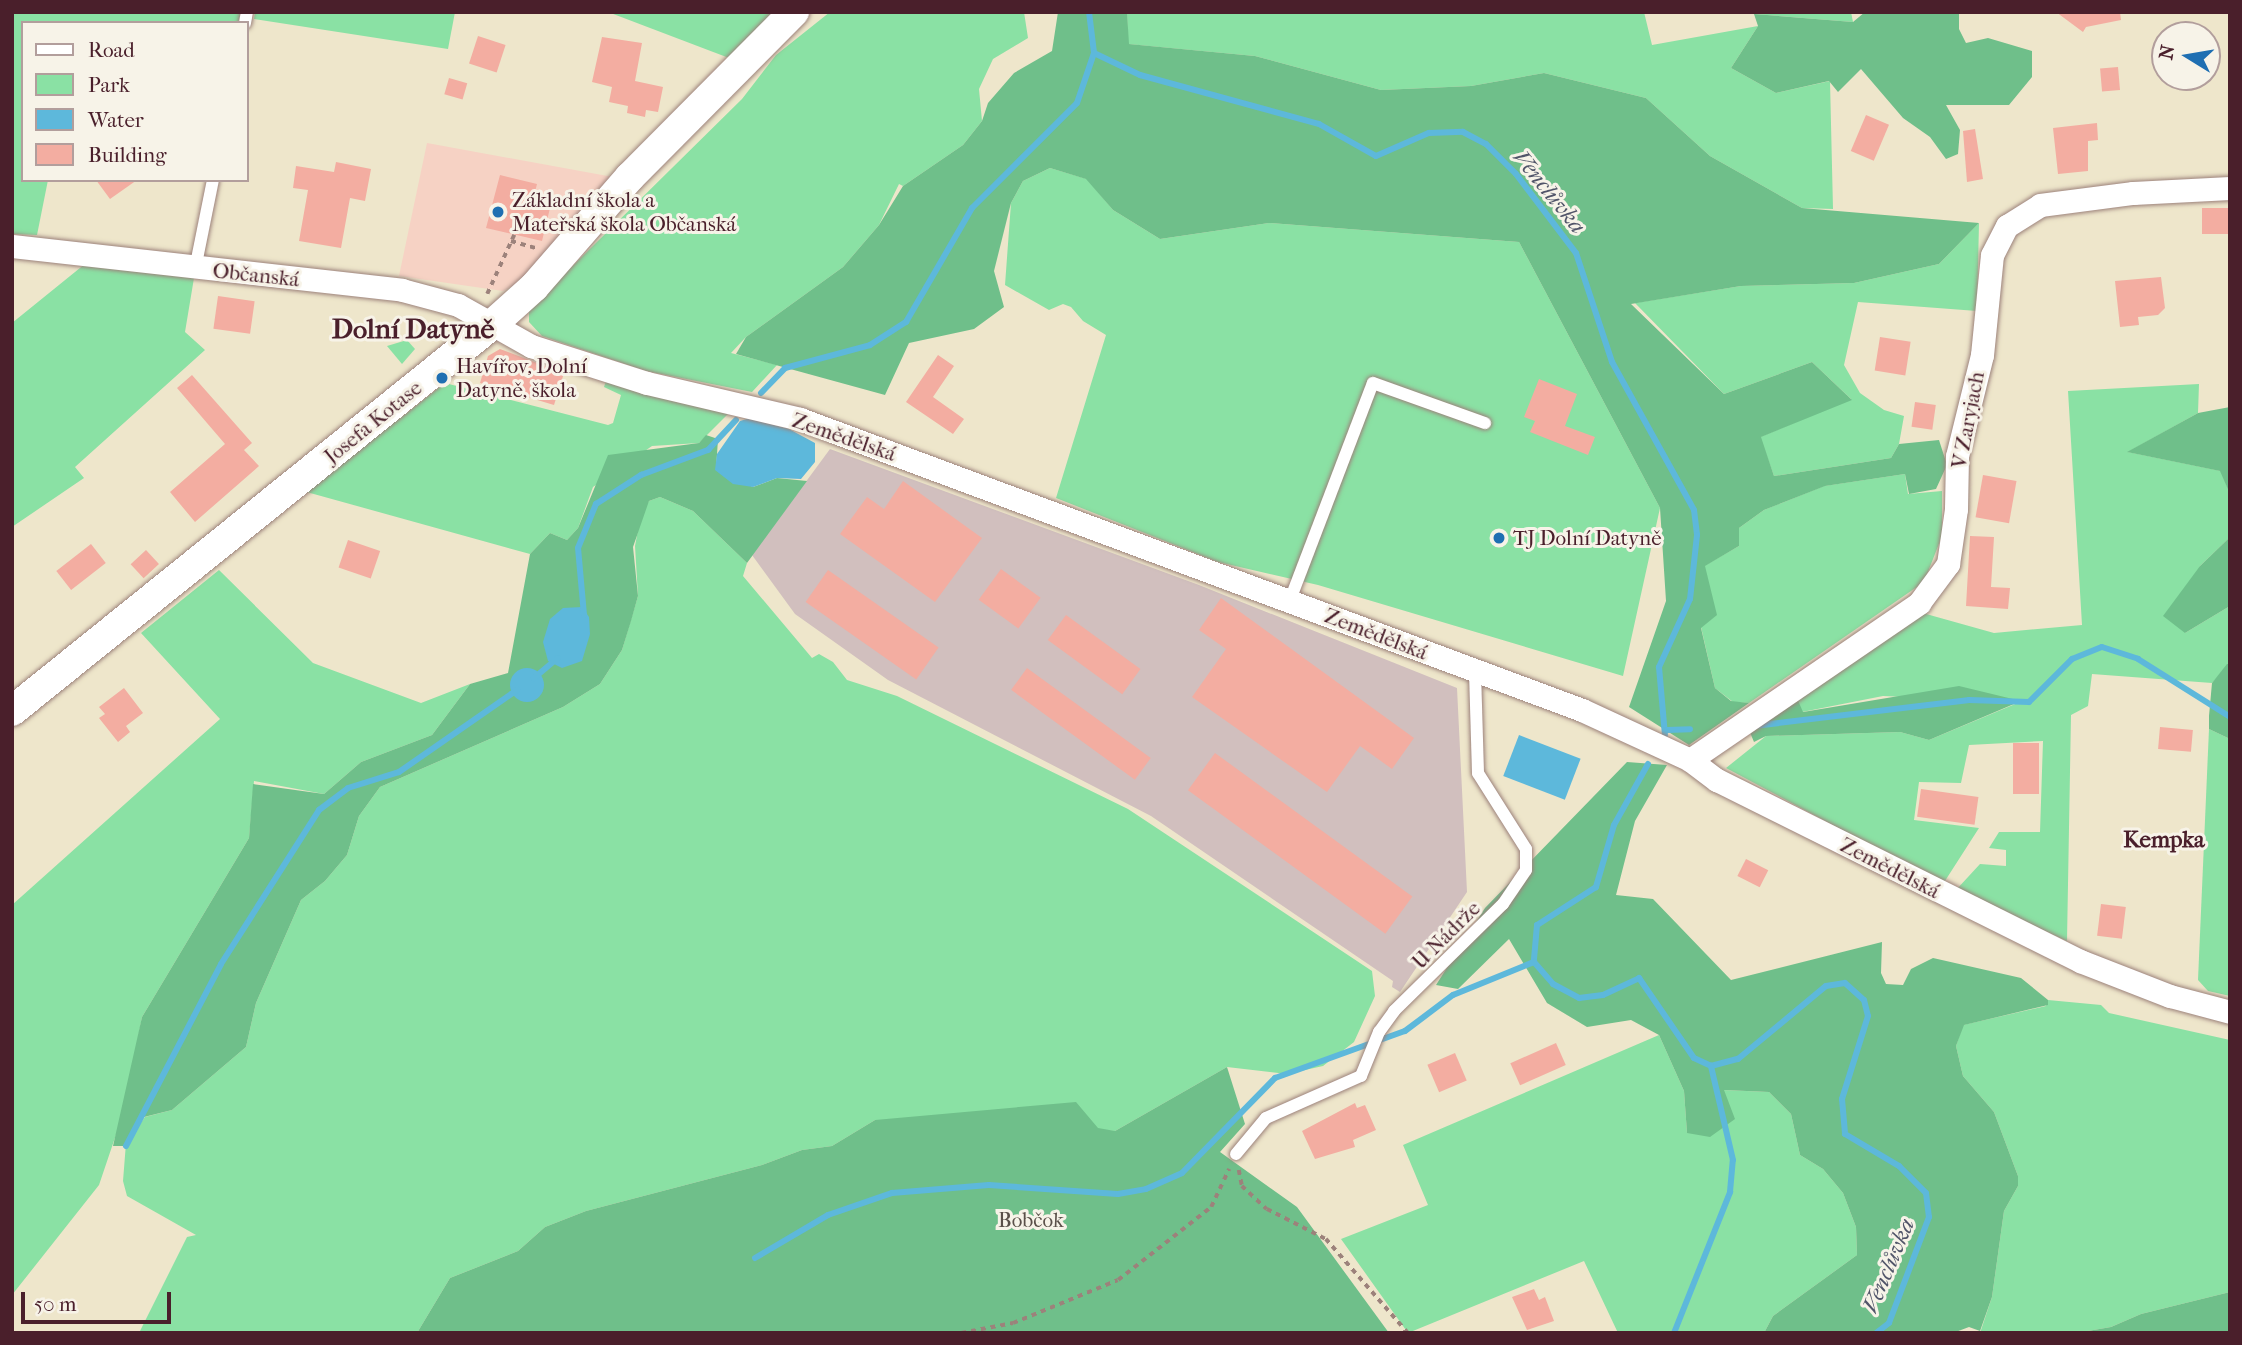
<!DOCTYPE html>
<meta charset="utf-8">
<style>
body{margin:0}
#map{position:relative;width:2242px;height:1345px;overflow:hidden;background:#eee6cb;font-family:"IM FELL French Canon",serif}
div>[style]{position:absolute}
.built>*{inset:0;background:#f6d2c4}
.industrial>*{inset:0;background:#d1bfbe}
.green>*{inset:0;background:#8ae1a4}
.forest>*{inset:0;background:#6fbf8a}
.water>*{inset:0;background:#5db8db;transform-origin:0 0}
.round{border-radius:50%}
.stream>*{height:6px;margin:-3px;padding:0 3px;transform-origin:3px;border-radius:3px;background:#5db8db}
.building>*{inset:0;background:#f3ada1;transform-origin:0 0}
.path>*{height:3.5px;margin-top:-1.75px;transform-origin:0;background:repeating-linear-gradient(90deg,#9c827b 0 5px,transparent 0 10px)}
.roads{filter:drop-shadow(0 0 2px #9c827b) drop-shadow(0 0 2px #9c827b)}
.service>*{height:12px;margin:-6px;padding:0 6px;transform-origin:6px;border-radius:6px;background:#fff}
.minor>*{height:23px;margin:-11.5px;padding:0 11.5px;transform-origin:11.5px;border-radius:11.5px;background:#fff}
.tertiary>*{height:30px;margin:-15px;padding:0 15px;transform-origin:15px;border-radius:15px;background:#fff}
.dots>*{width:19px;height:19px;translate:-50% -50%;box-sizing:border-box;border:4px solid #f7f3e8;border-radius:50%}
span{translate:-50% -50%;white-space:nowrap;text-align:center;line-height:1.15;-webkit-text-stroke:6px #f7f3e8;paint-order:stroke}
.poi-label{font-size:21px;color:#4a1f2b}
.left{translate:0 -50%;text-align:left}
.street-label{font-size:21px;color:#4a1f2b}
.park-label{font-size:21px;color:#5a5049}
.water-label{font-size:23px;color:#515569;font-style:italic}
.neighbourhood-label{font-size:23px;color:#4a1f2b;font-weight:700}
.district-label{font-size:28px;color:#4a1f2b;font-weight:700}
.frame{position:absolute;inset:0;border:14px solid #4a1f2b;pointer-events:none}
.legend{position:absolute;left:21px;top:21px;width:228px;height:161px;box-sizing:border-box;background:#f7f3e8;border:2px solid #b29e9c;margin:0;padding:9px 12px;list-style:none;font-size:21px;color:#4a1f2b}
.legend li{display:flex;align-items:center;gap:14px;height:35px}
.legend b{width:35px;border:2px solid #b29e9c}
.north{position:absolute;left:2151px;top:21px;width:70px;height:70px;box-sizing:border-box;background:#f7f3e8;border:2px solid #b29e9c;border-radius:50%;rotate:281deg;font-size:19px;font-weight:700;line-height:28px;text-align:center;color:#4a1f2b}
.north::after{content:'';display:block;margin:auto;width:24px;height:32px;background:#1f6fb2;clip-path:polygon(50% 0,100% 100%,50% 72%,0 100%)}
.scale{position:absolute;left:21px;top:1292px;width:150px;height:32px;box-sizing:border-box;border:4px solid #4a1f2b;border-top:0;padding-left:9px;font-size:21px;line-height:24px;white-space:nowrap;color:#4a1f2b;-webkit-text-stroke:5px #f7f3e8;paint-order:stroke}
</style>
<div id="map">
<div class="built">
<i style="clip-path:polygon(427px 143px,613px 177px,520px 282px,503px 291px,399px 276px)"></i>
</div>
<div class="industrial">
<i style="clip-path:polygon(830px 449px,1199px 585px,1457px 688px,1467px 892px,1400px 992px,1392px 987px,1393px 981px,1151px 816px,888px 680px,795px 614px,752px 555px)"></i>
</div>
<div class="green">
<i style="clip-path:polygon(12px 12px,241px 12px,238px 23px,23px 23px,23px 180px,48px 180px,37px 235px,12px 234px)"></i>
<i style="clip-path:polygon(255px 12px,455px 12px,448px 49px,254px 19px)"></i>
<i style="clip-path:polygon(608px 12px,782px 12px,729px 58px)"></i>
<i style="clip-path:polygon(830px 12px,1024px 12px,1028px 38px,993px 59px,979px 89px,982px 121px,963px 145px,903px 186px,899px 184px,879px 225px,843px 267px,746px 337px,731px 353px,777px 365px,752px 392px,646px 371px,542px 336px,529px 322px,529px 309px,742px 99px,776px 55px)"></i>
<i style="clip-path:polygon(1127px 12px,1644px 12px,1652px 45px,1758px 26px,1731px 68px,1776px 93px,1830px 81px,1833px 209px,1802px 208px,1710px 156px,1646px 98px,1544px 73px,1471px 86px,1381px 90px,1255px 56px,1128px 44px)"></i>
<i style="clip-path:polygon(1754px 12px,1851px 12px,1853px 22px,1754px 14px)"></i>
<i style="clip-path:polygon(1050px 168px,1087px 179px,1113px 210px,1160px 239px,1269px 223px,1519px 242px,1660px 508px,1623px 676px,1318px 585px,1218px 562px,1056px 498px,1106px 335px,1083px 321px,1071px 307px,1063px 304px,1049px 310px,1005px 285px,1011px 203px,1023px 181px)"></i>
<i style="clip-path:polygon(1979px 223px,1977px 311px,1858px 302px,1844px 365px,1860px 393px,1884px 410px,1904px 416px,1899px 444px,1891px 458px,1774px 476px,1760px 437px,1851px 399px,1812px 362px,1724px 394px,1635px 303px,1741px 286px,1854px 283px,1939px 264px)"></i>
<i style="clip-path:polygon(96px 255px,194px 278px,185px 332px,205px 350px,75px 467px,84px 478px,12px 527px,12px 323px)"></i>
<i style="clip-path:polygon(407px 340px,415px 349px,402px 364px,387px 346px)"></i>
<i style="clip-path:polygon(606px 381px,732px 410px,699px 443px,652px 446px,593px 487px,578px 528px,567px 540px,550px 533px,530px 554px,303px 491px,393px 417px,398px 420px,445px 383px,608px 425px,613px 423px,621px 395px,604px 387px)"></i>
<i style="clip-path:polygon(2199px 384px,2198px 413px,2128px 452px,2221px 471px,2230px 494px,2230px 537px,2200px 566px,2185px 633px,2230px 606px,2230px 664px,2212px 683px,2092px 674px,2088px 706px,2071px 715px,2067px 941px,1956px 890px,1980px 864px,2006px 866px,2006px 850px,1989px 848px,1999px 832px,2040px 832px,2043px 741px,1969px 745px,1961px 783px,1919px 782px,1914px 820px,1979px 828px,1943px 884px,1726px 768px,1766px 736px,1900px 732px,1929px 740px,2020px 702px,1883px 696px,1802px 712px,1794px 691px,1919px 612px,1994px 633px,2082px 625px,2068px 391px)"></i>
<i style="clip-path:polygon(1905px 474px,1908px 494px,1942px 491px,1942px 536px,1924px 582px,1749px 703px,1733px 702px,1715px 688px,1701px 627px,1716px 615px,1704px 566px,1739px 546px,1739px 528px,1764px 510px,1824px 486px)"></i>
<i style="clip-path:polygon(660px 497px,693px 511px,747px 563px,743px 576px,812px 658px,819px 654px,833px 662px,847px 680px,897px 696px,1128px 809px,1372px 971px,1375px 996px,1354px 1042px,1323px 1066px,1287px 1074px,1227px 1067px,1115px 1131px,875px 1120px,832px 1146px,802px 1150px,762px 1165px,586px 1211px,545px 1227px,518px 1251px,450px 1278px,417px 1333px,139px 1333px,187px 1237px,196px 1235px,127px 1196px,123px 1181px,126px 1143px,145px 1117px,172px 1110px,246px 1047px,256px 1003px,301px 900px,325px 881px,347px 855px,359px 816px,380px 787px,563px 707px,600px 684px,622px 650px,638px 596px,635px 546px,641px 514px,649px 501px)"></i>
<i style="clip-path:polygon(219px 570px,313px 663px,421px 703px,470px 684px,432px 735px,361px 762px,324px 794px,254px 781px,249px 838px,142px 1017px,124px 1111px,99px 1185px,12px 1295px,12px 905px,220px 719px,141px 633px)"></i>
<i style="clip-path:polygon(2209px 729px,2230px 739px,2230px 996px,2208px 991px,2198px 980px)"></i>
<i style="clip-path:polygon(2048px 1000px,2101px 1005px,2109px 1013px,2230px 1040px,2230px 1292px,2141px 1314px,2111px 1327px,2076px 1333px,1980px 1333px,1992px 1297px,2004px 1211px,2018px 1186px,2018px 1176px,1994px 1112px,1963px 1076px,1956px 1046px,1963px 1025px,2046px 1006px)"></i>
<i style="clip-path:polygon(1659px 1035px,1684px 1091px,1687px 1133px,1723px 1090px,1769px 1092px,1791px 1114px,1800px 1155px,1823px 1169px,1843px 1193px,1856px 1227px,1857px 1255px,1773px 1316px,1764px 1333px,1618px 1333px,1584px 1261px,1408px 1333px,1341px 1239px,1428px 1205px,1403px 1145px)"></i>
</div>
<div class="forest">
<i style="clip-path:polygon(1058px 12px,1127px 12px,1129px 44px,1255px 56px,1381px 90px,1471px 86px,1544px 73px,1646px 98px,1710px 156px,1802px 208px,1979px 223px,1939px 264px,1854px 283px,1741px 286px,1631px 304px,1724px 394px,1812px 362px,1852px 400px,1761px 437px,1774px 476px,1891px 458px,1899px 444px,1939px 440px,1947px 465px,1936px 489px,1909px 494px,1905px 474px,1825px 486px,1764px 510px,1739px 528px,1739px 546px,1705px 566px,1717px 615px,1701px 628px,1715px 688px,1731px 701px,1749px 703px,1689px 745px,1629px 707px,1666px 601px,1660px 508px,1519px 242px,1269px 223px,1160px 239px,1113px 210px,1086px 179px,1050px 168px,1023px 181px,1011px 203px,994px 271px,1004px 307px,974px 329px,909px 343px,885px 395px,736px 354px,746px 337px,843px 267px,879px 225px,903px 186px,963px 145px,982px 121px,988px 103px,1014px 73px,1052px 51px)"></i>
<i style="clip-path:polygon(1865px 12px,1959px 12px,1959px 29px,1966px 43px,1988px 38px,2032px 51px,2032px 77px,2009px 105px,1946px 105px,1960px 130px,1958px 154px,1946px 159px,1930px 137px,1903px 118px,1861px 69px,1838px 92px,1829px 81px,1776px 93px,1731px 68px,1758px 26px,1754px 14px,1853px 22px)"></i>
<i style="clip-path:polygon(2230px 407px,2230px 494px,2220px 471px,2127px 452px,2198px 413px)"></i>
<i style="clip-path:polygon(706px 435px,718px 439px,716px 470px,753px 487px,777px 478px,807px 481px,747px 563px,693px 511px,660px 497px,649px 501px,633px 547px,638px 596px,631px 621px,622px 650px,600px 684px,563px 707px,380px 787px,359px 816px,347px 855px,325px 881px,301px 900px,256px 1003px,246px 1047px,172px 1110px,144px 1117px,126px 1146px,113px 1146px,142px 1017px,249px 838px,253px 784px,324px 794px,361px 762px,432px 735px,470px 684px,508px 673px,530px 554px,550px 533px,567px 540px,578px 528px,608px 455px,699px 443px)"></i>
<i style="clip-path:polygon(2230px 537px,2230px 606px,2185px 633px,2163px 616px,2200px 566px)"></i>
<i style="clip-path:polygon(2227px 664px,2230px 664px,2230px 739px,2209px 729px,2209px 716px,2212px 683px)"></i>
<i style="clip-path:polygon(1959px 686px,2021px 701px,1929px 740px,1900px 732px,1766px 736px,1754px 742px,1749px 730px,1794px 691px,1803px 712px)"></i>
<i style="clip-path:polygon(1627px 762px,1667px 765px,1635px 821px,1616px 895px,1653px 899px,1731px 980px,1882px 942px,1881px 973px,1886px 984px,1903px 985px,1911px 969px,1933px 958px,2021px 978px,2048px 1000px,2048px 1005px,1964px 1025px,1956px 1046px,1963px 1076px,1994px 1112px,2018px 1176px,2018px 1186px,2004px 1211px,1992px 1297px,1980px 1331px,1969px 1327px,1953px 1333px,1764px 1333px,1773px 1316px,1857px 1255px,1856px 1227px,1843px 1193px,1823px 1169px,1800px 1155px,1791px 1114px,1769px 1092px,1724px 1090px,1735px 1119px,1710px 1137px,1687px 1133px,1684px 1091px,1659px 1035px,1631px 1020px,1587px 1027px,1547px 1003px,1509px 939px,1458px 989px,1436px 985px,1485px 908px)"></i>
<i style="clip-path:polygon(1227px 1067px,1245px 1124px,1220px 1152px,1297px 1207px,1389px 1333px,417px 1333px,450px 1278px,518px 1251px,545px 1227px,586px 1211px,762px 1165px,802px 1150px,832px 1146px,875px 1120px,1076px 1102px,1098px 1128px,1115px 1131px)"></i>
<i style="clip-path:polygon(2230px 1292px,2230px 1333px,2076px 1333px,2111px 1327px,2141px 1314px)"></i>
</div>
<div class="water">
<i style="clip-path:polygon(750px 418px,789px 429px,815px 443px,815px 462px,801px 479px,777px 478px,753px 487px,733px 484px,715px 470px,717px 454px,740px 421px)"></i>
<i style="clip-path:polygon(582px 607px,589px 617px,590px 634px,582px 661px,562px 668px,548px 661px,543px 642px,550px 619px,563px 608px)"></i>
<i class="round" style="left:510px;top:668px;width:34px;height:34px"></i>
<i style="left:1519px;top:735px;width:66px;height:44px;rotate:21deg"></i>
</div>
<div class="stream">
<i style="left:1089px;top:12px;width:41px;rotate:83deg"></i>
<i style="left:1094px;top:53px;width:51px;rotate:25.6deg"></i>
<i style="left:1140px;top:75px;width:186px;rotate:15.3deg"></i>
<i style="left:1319px;top:124px;width:65px;rotate:29.3deg"></i>
<i style="left:1376px;top:156px;width:58px;rotate:-23.5deg"></i>
<i style="left:1429px;top:133px;width:34px;rotate:-2deg"></i>
<i style="left:1463px;top:132px;width:26px;rotate:28deg"></i>
<i style="left:1486px;top:144px;width:42px;rotate:45deg"></i>
<i style="left:1516px;top:174px;width:99px;rotate:52.8deg"></i>
<i style="left:1576px;top:253px;width:115px;rotate:71.7deg"></i>
<i style="left:1612px;top:362px;width:169px;rotate:61deg"></i>
<i style="left:1694px;top:510px;width:25px;rotate:83deg"></i>
<i style="left:1697px;top:535px;width:64px;rotate:96.2deg"></i>
<i style="left:1690px;top:599px;width:75px;rotate:114.5deg"></i>
<i style="left:1659px;top:667px;width:68px;rotate:85deg"></i>
<i style="left:761px;top:393px;width:35px;rotate:-46deg"></i>
<i style="left:785px;top:368px;width:88px;rotate:-15.1deg"></i>
<i style="left:870px;top:345px;width:43px;rotate:-32.6deg"></i>
<i style="left:906px;top:322px;width:132px;rotate:-59.9deg"></i>
<i style="left:972px;top:208px;width:148px;rotate:-45deg"></i>
<i style="left:1077px;top:103px;width:53px;rotate:-71.2deg"></i>
<i style="left:584px;top:615px;width:67px;rotate:-95.1deg"></i>
<i style="left:578px;top:548px;width:48px;rotate:-67.8deg"></i>
<i style="left:596px;top:504px;width:54px;rotate:-32.8deg"></i>
<i style="left:641px;top:475px;width:72px;rotate:-20.5deg"></i>
<i style="left:708px;top:450px;width:41px;rotate:-47deg"></i>
<i style="left:534px;top:678px;width:31px;rotate:-40deg"></i>
<i style="left:1754px;top:726px;width:217px;rotate:-6.9deg"></i>
<i style="left:1969px;top:700px;width:60px;rotate:1.9deg"></i>
<i style="left:2029px;top:702px;width:61px;rotate:-45deg"></i>
<i style="left:2072px;top:659px;width:32px;rotate:-22deg"></i>
<i style="left:2102px;top:647px;width:38px;rotate:18deg"></i>
<i style="left:2138px;top:659px;width:109px;rotate:32.2deg"></i>
<i style="left:1667px;top:730px;width:23px;rotate:-2deg"></i>
<i style="left:1648px;top:764px;width:70px;rotate:119.1deg"></i>
<i style="left:1614px;top:825px;width:65px;rotate:106.2deg"></i>
<i style="left:1596px;top:887px;width:70px;rotate:147.2deg"></i>
<i style="left:1537px;top:925px;width:37px;rotate:95deg"></i>
<i style="left:1534px;top:962px;width:29px;rotate:49deg"></i>
<i style="left:1553px;top:984px;width:30px;rotate:28deg"></i>
<i style="left:1579px;top:998px;width:24px;rotate:-7deg"></i>
<i style="left:1603px;top:995px;width:40px;rotate:-25deg"></i>
<i style="left:1639px;top:978px;width:97px;rotate:55.5deg"></i>
<i style="left:1694px;top:1058px;width:19px;rotate:25deg"></i>
<i style="left:1711px;top:1066px;width:28px;rotate:-15deg"></i>
<i style="left:1738px;top:1059px;width:114px;rotate:-39.7deg"></i>
<i style="left:1826px;top:986px;width:19px;rotate:-9deg"></i>
<i style="left:1845px;top:983px;width:25px;rotate:42deg"></i>
<i style="left:1864px;top:1000px;width:16px;rotate:76deg"></i>
<i style="left:1868px;top:1016px;width:87px;rotate:107.4deg"></i>
<i style="left:1842px;top:1099px;width:35px;rotate:85deg"></i>
<i style="left:1845px;top:1134px;width:63px;rotate:30.7deg"></i>
<i style="left:1899px;top:1166px;width:38px;rotate:45deg"></i>
<i style="left:1926px;top:1193px;width:24px;rotate:83deg"></i>
<i style="left:1929px;top:1217px;width:113px;rotate:110.7deg"></i>
<i style="left:1889px;top:1323px;width:16px;rotate:142deg"></i>
<i style="left:126px;top:1146px;width:205px;rotate:-62.4deg"></i>
<i style="left:221px;top:964px;width:183px;rotate:-57.5deg"></i>
<i style="left:319px;top:810px;width:36px;rotate:-37deg"></i>
<i style="left:348px;top:788px;width:53px;rotate:-17.4deg"></i>
<i style="left:399px;top:772px;width:144px;rotate:-34.8deg"></i>
<i style="left:755px;top:1258px;width:85px;rotate:-30.5deg"></i>
<i style="left:828px;top:1215px;width:68px;rotate:-19deg"></i>
<i style="left:892px;top:1193px;width:97px;rotate:-4.7deg"></i>
<i style="left:989px;top:1185px;width:129px;rotate:4deg"></i>
<i style="left:1118px;top:1194px;width:28px;rotate:-10deg"></i>
<i style="left:1146px;top:1189px;width:39px;rotate:-24deg"></i>
<i style="left:1182px;top:1173px;width:133px;rotate:-45.6deg"></i>
<i style="left:1275px;top:1078px;width:138px;rotate:-19.9deg"></i>
<i style="left:1405px;top:1031px;width:60px;rotate:-36.9deg"></i>
<i style="left:1453px;top:995px;width:87px;rotate:-22.2deg"></i>
<i style="left:1674px;top:1333px;width:152px;rotate:-68.3deg"></i>
<i style="left:1730px;top:1192px;width:32px;rotate:-85deg"></i>
<i style="left:1733px;top:1160px;width:97px;rotate:-103.2deg"></i>
</div>
<div class="building">
<i style="clip-path:polygon(2056px 12px,2120px 12px,2121px 20px,2086px 27px,2083px 32px)"></i>
<i style="left:478px;top:36px;width:29px;height:29px;rotate:18deg"></i>
<i style="clip-path:polygon(602px 37px,642px 43px,635px 81px,663px 87px,658px 112px,646px 110px,645px 117px,627px 113px,628px 106px,609px 102px,612px 87px,592px 82px)"></i>
<i style="left:2118px;top:67px;width:23px;height:18px;rotate:85deg"></i>
<i style="left:449px;top:78px;width:19px;height:17px;rotate:16deg"></i>
<i style="left:1866px;top:115px;width:25px;height:39px;rotate:23deg"></i>
<i style="clip-path:polygon(2097px 123px,2098px 140px,2088px 141px,2088px 171px,2058px 174px,2053px 128px)"></i>
<i style="clip-path:polygon(1975px 129px,1983px 179px,1967px 182px,1963px 131px)"></i>
<i style="clip-path:polygon(336px 162px,371px 169px,365px 201px,350px 198px,341px 248px,299px 241px,308px 190px,293px 188px,296px 166px,334px 172px)"></i>
<i style="clip-path:polygon(500px 175px,537px 184px,532px 204px,550px 208px,542px 241px,486px 228px)"></i>
<i style="clip-path:polygon(96px 180px,137px 180px,110px 199px)"></i>
<i style="left:2230px;top:208px;width:26px;height:28px;rotate:90deg"></i>
<i style="clip-path:polygon(2161px 277px,2165px 308px,2158px 315px,2138px 317px,2139px 325px,2120px 327px,2115px 281px)"></i>
<i style="left:218px;top:296px;width:37px;height:33px;rotate:8deg"></i>
<i style="left:1880px;top:337px;width:31px;height:34px;rotate:9deg"></i>
<i style="clip-path:polygon(500px 349px,564px 373px,554px 405px,480px 383px,488px 356px)"></i>
<i style="clip-path:polygon(938px 355px,954px 366px,933px 397px,964px 419px,953px 434px,906px 402px)"></i>
<i style="clip-path:polygon(192px 375px,252px 443px,244px 450px,259px 466px,195px 522px,170px 492px,225px 444px,177px 388px)"></i>
<i style="clip-path:polygon(1539px 379px,1577px 394px,1565px 426px,1595px 437px,1588px 455px,1530px 432px,1535px 421px,1524px 417px)"></i>
<i style="left:1915px;top:402px;width:21px;height:25px;rotate:8deg"></i>
<i style="left:1983px;top:475px;width:34px;height:43px;rotate:10deg"></i>
<i style="clip-path:polygon(903px 481px,982px 538px,935px 602px,840px 534px,867px 497px,884px 509px)"></i>
<i style="clip-path:polygon(1970px 536px,1994px 537px,1991px 587px,2010px 588px,2008px 609px,1966px 606px)"></i>
<i style="left:348px;top:540px;width:34px;height:29px;rotate:19deg"></i>
<i style="left:91px;top:544px;width:24px;height:44px;rotate:52deg"></i>
<i style="left:146px;top:550px;width:19px;height:21px;rotate:47deg"></i>
<i style="left:1001px;top:569px;width:49px;height:38px;rotate:36deg"></i>
<i style="left:828px;top:570px;width:135px;height:39px;rotate:35deg"></i>
<i style="clip-path:polygon(1221px 598px,1414px 738px,1392px 769px,1360px 746px,1327px 792px,1192px 697px,1226px 649px,1199px 630px)"></i>
<i style="left:1066px;top:615px;width:92px;height:31px;rotate:36deg"></i>
<i style="left:1027px;top:668px;width:153px;height:27px;rotate:36deg"></i>
<i style="clip-path:polygon(124px 688px,143px 713px,126px 726px,130px 732px,118px 742px,99px 718px,105px 714px,99px 707px)"></i>
<i style="left:2160px;top:727px;width:33px;height:22px;rotate:5deg"></i>
<i style="left:2039px;top:743px;width:51px;height:26px;rotate:90deg"></i>
<i style="left:1215px;top:753px;width:244px;height:46px;rotate:36deg"></i>
<i style="left:1921px;top:789px;width:58px;height:28px;rotate:8deg"></i>
<i style="left:1746px;top:859px;width:25px;height:19px;rotate:27deg"></i>
<i style="left:2101px;top:904px;width:25px;height:32px;rotate:7deg"></i>
<i style="left:1556px;top:1043px;width:24px;height:50px;rotate:66deg"></i>
<i style="left:1455px;top:1053px;width:30px;height:30px;rotate:67deg"></i>
<i style="clip-path:polygon(1355px 1103px,1357px 1108px,1365px 1105px,1376px 1130px,1353px 1140px,1355px 1147px,1315px 1159px,1302px 1131px)"></i>
<i style="clip-path:polygon(1534px 1289px,1539px 1300px,1545px 1297px,1554px 1321px,1527px 1330px,1512px 1297px)"></i>
</div>
<div class="path">
<i style="left:511px;top:241px;width:26px;rotate:16deg"></i>
<i style="left:487px;top:294px;width:65px;rotate:-65.4deg"></i>
<i style="left:1239px;top:1170px;width:16px;rotate:79deg"></i>
<i style="left:1242px;top:1186px;width:34px;rotate:43deg"></i>
<i style="left:1267px;top:1209px;width:66px;rotate:27deg"></i>
<i style="left:1326px;top:1239px;width:125px;rotate:48.9deg"></i>
<i style="left:961px;top:1333px;width:53px;rotate:-10.9deg"></i>
<i style="left:1013px;top:1323px;width:113px;rotate:-22.3deg"></i>
<i style="left:1118px;top:1280px;width:118px;rotate:-38.1deg"></i>
<i style="left:1211px;top:1207px;width:42px;rotate:-64.7deg"></i>
</div>
<div class="roads">
<div class="service">
<i style="left:245px;top:23px;width:11px;rotate:-80deg"></i>
<i style="left:195px;top:269px;width:91px;rotate:-78.6deg"></i>
<i style="left:1290px;top:600px;width:232px;rotate:-69.1deg"></i>
<i style="left:1373px;top:383px;width:119px;rotate:19.7deg"></i>
<i style="left:1236px;top:1154px;width:47px;rotate:-50.2deg"></i>
<i style="left:1266px;top:1118px;width:104px;rotate:-23.9deg"></i>
<i style="left:1361px;top:1076px;width:48px;rotate:-67.8deg"></i>
<i style="left:1379px;top:1032px;width:26px;rotate:-54deg"></i>
<i style="left:1394px;top:1011px;width:153px;rotate:-44.5deg"></i>
<i style="left:1503px;top:904px;width:41px;rotate:-55.9deg"></i>
<i style="left:1526px;top:870px;width:21px;rotate:-90deg"></i>
<i style="left:1526px;top:849px;width:90px;rotate:-122.3deg"></i>
<i style="left:1478px;top:773px;width:101px;rotate:-91.7deg"></i>
</div>
<div class="minor">
<i style="left:12px;top:246px;width:392px;rotate:6.4deg"></i>
<i style="left:402px;top:290px;width:58px;rotate:15deg"></i>
<i style="left:458px;top:305px;width:84px;rotate:29.3deg"></i>
<i style="left:531px;top:346px;width:122px;rotate:17.7deg"></i>
<i style="left:647px;top:383px;width:157px;rotate:13.2deg"></i>
<i style="left:800px;top:419px;width:834px;rotate:20.41deg"></i>
<i style="left:1582px;top:710px;width:119px;rotate:24.8deg"></i>
<i style="left:1690px;top:760px;width:34px;rotate:37deg"></i>
<i style="left:1717px;top:780px;width:406px;rotate:26.5deg"></i>
<i style="left:2080px;top:961px;width:97px;rotate:21.3deg"></i>
<i style="left:2170px;top:996px;width:62px;rotate:14.9deg"></i>
<i style="left:1690px;top:760px;width:278px;rotate:-34.4deg"></i>
<i style="left:1919px;top:603px;width:49px;rotate:-53.4deg"></i>
<i style="left:1948px;top:564px;width:56px;rotate:-81.7deg"></i>
<i style="left:1956px;top:509px;width:53px;rotate:-88.9deg"></i>
<i style="left:1957px;top:456px;width:104px;rotate:-76.1deg"></i>
<i style="left:1982px;top:355px;width:100px;rotate:-84.3deg"></i>
<i style="left:1992px;top:255px;width:33px;rotate:-63deg"></i>
<i style="left:2007px;top:226px;width:39px;rotate:-32deg"></i>
<i style="left:2040px;top:205px;width:94px;rotate:-7.4deg"></i>
<i style="left:2133px;top:193px;width:97px;rotate:-3deg"></i>
</div>
<div class="tertiary">
<i style="left:12px;top:711px;width:619px;rotate:-38.83deg"></i>
<i style="left:494px;top:323px;width:54px;rotate:-42deg"></i>
<i style="left:534px;top:287px;width:146px;rotate:-48.9deg"></i>
<i style="left:630px;top:177px;width:233px;rotate:-45.2deg"></i>
</div>
</div>
<div class="dots">
<i style="left:498px;top:212px;background:#1f6fb2"></i>
<i style="left:442px;top:378px;background:#1f6fb2"></i>
<i style="left:1499px;top:538px;background:#1f6fb2"></i>
</div>
<div class="poi-label">
<span class="left" style="left:512px;top:212px">Základní škola a<br>Mateřská škola Občanská</span>
<span class="left" style="left:456px;top:378px">Havířov, Dolní<br>Datyně, škola</span>
<span class="left" style="left:1513px;top:538px">TJ Dolní Datyně</span>
</div>
<div class="street-label">
<span style="left:256px;top:275px;rotate:6deg">Občanská</span>
<span style="left:1968px;top:420px;rotate:-79deg">V Zaryjach</span>
<span style="left:373px;top:422px;rotate:-39deg">Josefa Kotase</span>
<span style="left:844px;top:437px;rotate:19deg">Zemědělská</span>
<span style="left:1376px;top:634px;rotate:21deg">Zemědělská</span>
<span style="left:1890px;top:868px;rotate:27deg">Zemědělská</span>
<span style="left:1446px;top:935px;rotate:-45deg">U Nádrže</span>
</div>
<div class="park-label">
<span style="left:1031px;top:1220px">Bobčok</span>
</div>
<div class="water-label">
<span style="left:1549px;top:192px;rotate:51deg">Venclůvka</span>
<span style="left:1889px;top:1266px;rotate:-67deg">Venclůvka</span>
</div>
<div class="neighbourhood-label">
<span style="left:2164px;top:840px">Kempka</span>
</div>
<div class="district-label">
<span style="left:413px;top:329px">Dolní Datyně</span>
</div>
<div class="frame"></div>
<ul class="legend">
<li><b style="height:9px;background:#fff"></b>Road</li>
<li><b style="height:19px;background:#8ae1a4"></b>Park</li>
<li><b style="height:19px;background:#5db8db"></b>Water</li>
<li><b style="height:19px;background:#f3ada1"></b>Building</li>
</ul>
<div class="north">N</div>
<div class="scale">50 m</div>
</div>
